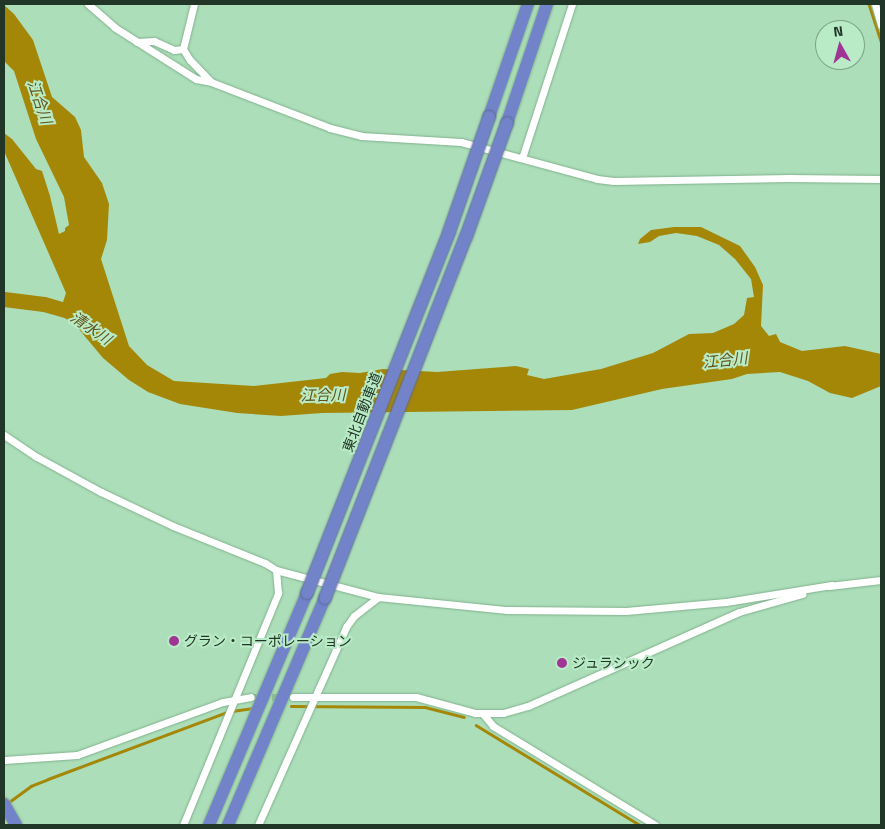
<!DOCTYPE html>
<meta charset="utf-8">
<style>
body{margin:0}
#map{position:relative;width:885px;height:829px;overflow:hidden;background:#acdeb9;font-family:"Titillium Web","Noto Sans JP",sans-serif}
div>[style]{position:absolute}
.water>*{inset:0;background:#a58708}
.stream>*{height:2.5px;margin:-1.25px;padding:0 1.25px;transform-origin:1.25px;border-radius:1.25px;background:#a58708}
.river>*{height:15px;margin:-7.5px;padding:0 7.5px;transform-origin:7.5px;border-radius:7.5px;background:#a58708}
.street-tunnel>*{height:7px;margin-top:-3.5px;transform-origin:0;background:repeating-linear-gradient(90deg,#90bc9c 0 7px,transparent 0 10.5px)}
.roads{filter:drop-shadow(0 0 1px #81b18e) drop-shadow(0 0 1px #81b18e)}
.street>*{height:7px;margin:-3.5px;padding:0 3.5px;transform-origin:3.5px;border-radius:3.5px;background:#fff}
.highway>*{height:12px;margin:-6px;padding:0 6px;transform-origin:6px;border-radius:6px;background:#7383ca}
.bridges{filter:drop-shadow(0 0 1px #576891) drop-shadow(0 0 1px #576891)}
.highway-bridge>*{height:12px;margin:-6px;padding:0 6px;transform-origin:6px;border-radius:6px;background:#7383ca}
.dots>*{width:14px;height:14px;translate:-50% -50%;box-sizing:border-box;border:2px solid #b9ebc6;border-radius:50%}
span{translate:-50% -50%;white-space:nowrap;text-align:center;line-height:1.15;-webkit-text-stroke:4px #b9ebc6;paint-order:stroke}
.street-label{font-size:14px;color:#223628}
.poi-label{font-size:14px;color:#223628}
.left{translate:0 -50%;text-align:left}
.water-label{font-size:15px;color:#61511a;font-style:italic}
.frame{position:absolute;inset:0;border:5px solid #223628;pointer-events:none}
.north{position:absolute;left:815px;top:20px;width:50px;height:50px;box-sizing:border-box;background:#b9ebc6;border:1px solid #7da387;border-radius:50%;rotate:353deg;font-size:14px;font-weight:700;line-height:20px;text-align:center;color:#223628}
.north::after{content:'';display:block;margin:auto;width:18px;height:22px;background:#a13595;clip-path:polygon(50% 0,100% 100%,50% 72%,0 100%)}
</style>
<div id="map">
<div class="water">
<i style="clip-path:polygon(4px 5px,14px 14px,33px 40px,52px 97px,75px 117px,81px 130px,84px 157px,102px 183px,109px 204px,107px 240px,101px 259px,129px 346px,147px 365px,174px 381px,254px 386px,326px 378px,330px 374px,342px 372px,360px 373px,383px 369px,437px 372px,516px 366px,529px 369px,527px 375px,544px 379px,601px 369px,653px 353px,689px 334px,713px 333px,734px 324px,744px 315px,747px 298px,754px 297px,751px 279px,735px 259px,719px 245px,697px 236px,676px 233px,659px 236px,650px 242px,638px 244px,640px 239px,651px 230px,674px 227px,701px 227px,740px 246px,755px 267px,763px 285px,761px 326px,769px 336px,776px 334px,780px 342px,802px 351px,845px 346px,881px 354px,881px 386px,852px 398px,830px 393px,808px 381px,780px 372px,747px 374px,732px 379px,662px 389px,572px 410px,322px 413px,281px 416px,237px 413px,180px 404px,148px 392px,129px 380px,103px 358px,67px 315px,63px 302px,66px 293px,4px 151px,4px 133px,12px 139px,36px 169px,42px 171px,50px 196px,59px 234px,65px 231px,65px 228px,69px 225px,64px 197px,36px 139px,14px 71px,4px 61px)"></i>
</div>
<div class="stream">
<i style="left:869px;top:4px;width:40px;rotate:72deg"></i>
<i style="left:291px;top:706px;width:134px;rotate:0.4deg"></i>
<i style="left:425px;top:707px;width:40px;rotate:14.4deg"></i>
<i style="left:232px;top:711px;width:21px;rotate:-8deg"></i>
<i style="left:476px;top:725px;width:192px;rotate:31.4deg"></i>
<i style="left:9px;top:802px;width:27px;rotate:-36deg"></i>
<i style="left:31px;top:786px;width:18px;rotate:-22deg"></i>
<i style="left:48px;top:779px;width:191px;rotate:-20.5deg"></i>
</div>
<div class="river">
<i style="left:4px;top:299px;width:40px;rotate:7.1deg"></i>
<i style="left:44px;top:304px;width:25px;rotate:16deg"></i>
<i style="left:68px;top:311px;width:18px;rotate:34deg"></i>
</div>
<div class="street-tunnel">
<i style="left:251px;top:697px;width:32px"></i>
</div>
<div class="roads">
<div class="street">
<i style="left:88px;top:4px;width:35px;rotate:41deg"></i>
<i style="left:114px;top:27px;width:97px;rotate:32.4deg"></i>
<i style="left:196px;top:79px;width:15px;rotate:11deg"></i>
<i style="left:211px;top:82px;width:128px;rotate:21.1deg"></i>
<i style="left:330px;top:128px;width:32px;rotate:14deg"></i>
<i style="left:361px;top:136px;width:100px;rotate:3.4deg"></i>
<i style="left:461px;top:142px;width:141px;rotate:15.2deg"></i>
<i style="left:597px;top:179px;width:17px;rotate:7deg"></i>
<i style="left:614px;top:181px;width:175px;rotate:-1deg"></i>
<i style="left:789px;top:178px;width:92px;rotate:0.6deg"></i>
<i style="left:875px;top:4px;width:22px;rotate:74deg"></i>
<i style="left:137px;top:42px;width:17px;rotate:-3deg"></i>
<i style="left:154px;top:41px;width:22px;rotate:24deg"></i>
<i style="left:174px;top:50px;width:9px;rotate:-6deg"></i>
<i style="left:183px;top:49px;width:13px;rotate:58deg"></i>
<i style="left:190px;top:60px;width:30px;rotate:46deg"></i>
<i style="left:183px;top:49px;width:46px;rotate:-76.3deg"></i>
<i style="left:522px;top:158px;width:162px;rotate:-72deg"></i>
<i style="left:4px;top:435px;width:40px;rotate:34deg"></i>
<i style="left:37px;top:457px;width:73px;rotate:28.7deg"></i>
<i style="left:101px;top:492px;width:80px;rotate:25.3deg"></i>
<i style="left:173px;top:526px;width:99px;rotate:21.9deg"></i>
<i style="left:265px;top:563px;width:13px;rotate:32deg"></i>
<i style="left:276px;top:570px;width:106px;rotate:14.8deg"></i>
<i style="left:378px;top:597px;width:130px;rotate:5.8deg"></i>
<i style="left:507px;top:610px;width:119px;rotate:0.5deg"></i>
<i style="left:626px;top:611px;width:100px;rotate:-5.1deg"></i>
<i style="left:726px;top:602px;width:107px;rotate:-9.1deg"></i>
<i style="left:829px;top:586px;width:52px;rotate:-6.6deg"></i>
<i style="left:293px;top:697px;width:123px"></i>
<i style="left:416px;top:697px;width:61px;rotate:15.2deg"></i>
<i style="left:475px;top:713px;width:28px"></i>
<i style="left:503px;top:713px;width:26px;rotate:-16deg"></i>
<i style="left:528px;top:706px;width:231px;rotate:-24deg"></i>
<i style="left:739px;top:612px;width:66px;rotate:-15.9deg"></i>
<i style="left:483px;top:714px;width:16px;rotate:50deg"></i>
<i style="left:493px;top:726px;width:190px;rotate:31.4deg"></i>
<i style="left:4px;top:760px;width:73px;rotate:-3.9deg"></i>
<i style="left:77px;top:755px;width:155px;rotate:-20deg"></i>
<i style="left:223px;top:702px;width:28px;rotate:-10deg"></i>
<i style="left:183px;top:825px;width:251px;rotate:-67.7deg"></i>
<i style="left:278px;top:593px;width:23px;rotate:-95deg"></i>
<i style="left:258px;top:825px;width:217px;rotate:-66deg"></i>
<i style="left:346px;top:627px;width:14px;rotate:-54deg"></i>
<i style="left:354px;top:616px;width:31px;rotate:-38deg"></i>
</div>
<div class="highway">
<i style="left:489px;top:117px;width:120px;rotate:-71deg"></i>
<i style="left:507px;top:123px;width:126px;rotate:-71.4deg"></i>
<i style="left:4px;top:804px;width:24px;rotate:60deg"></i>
<i style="left:209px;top:825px;width:252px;rotate:-67.1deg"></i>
<i style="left:228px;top:825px;width:247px;rotate:-66.9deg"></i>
</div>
</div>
<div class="bridges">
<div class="highway-bridge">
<i style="left:307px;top:593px;width:388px;rotate:-68.5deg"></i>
<i style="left:449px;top:232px;width:122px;rotate:-70.8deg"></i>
<i style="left:325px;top:598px;width:388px;rotate:-68.7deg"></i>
<i style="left:466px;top:237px;width:121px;rotate:-70.2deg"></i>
</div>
</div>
<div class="dots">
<i style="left:174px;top:641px;background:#a13595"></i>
<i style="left:562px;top:663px;background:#a13595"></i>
</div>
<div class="street-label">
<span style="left:362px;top:412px;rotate:-69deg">東北自動車道</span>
</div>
<div class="poi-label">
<span class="left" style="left:184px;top:641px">グラン・コーポレーション</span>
<span class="left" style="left:572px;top:663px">ジュラシック</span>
</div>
<div class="water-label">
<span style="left:40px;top:102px;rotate:71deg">江合川</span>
<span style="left:91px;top:328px;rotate:34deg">清水川</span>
<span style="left:725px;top:360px;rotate:-6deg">江合川</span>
<span style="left:323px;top:395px;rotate:-1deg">江合川</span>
</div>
<div class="frame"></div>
<div class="north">N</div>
</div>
